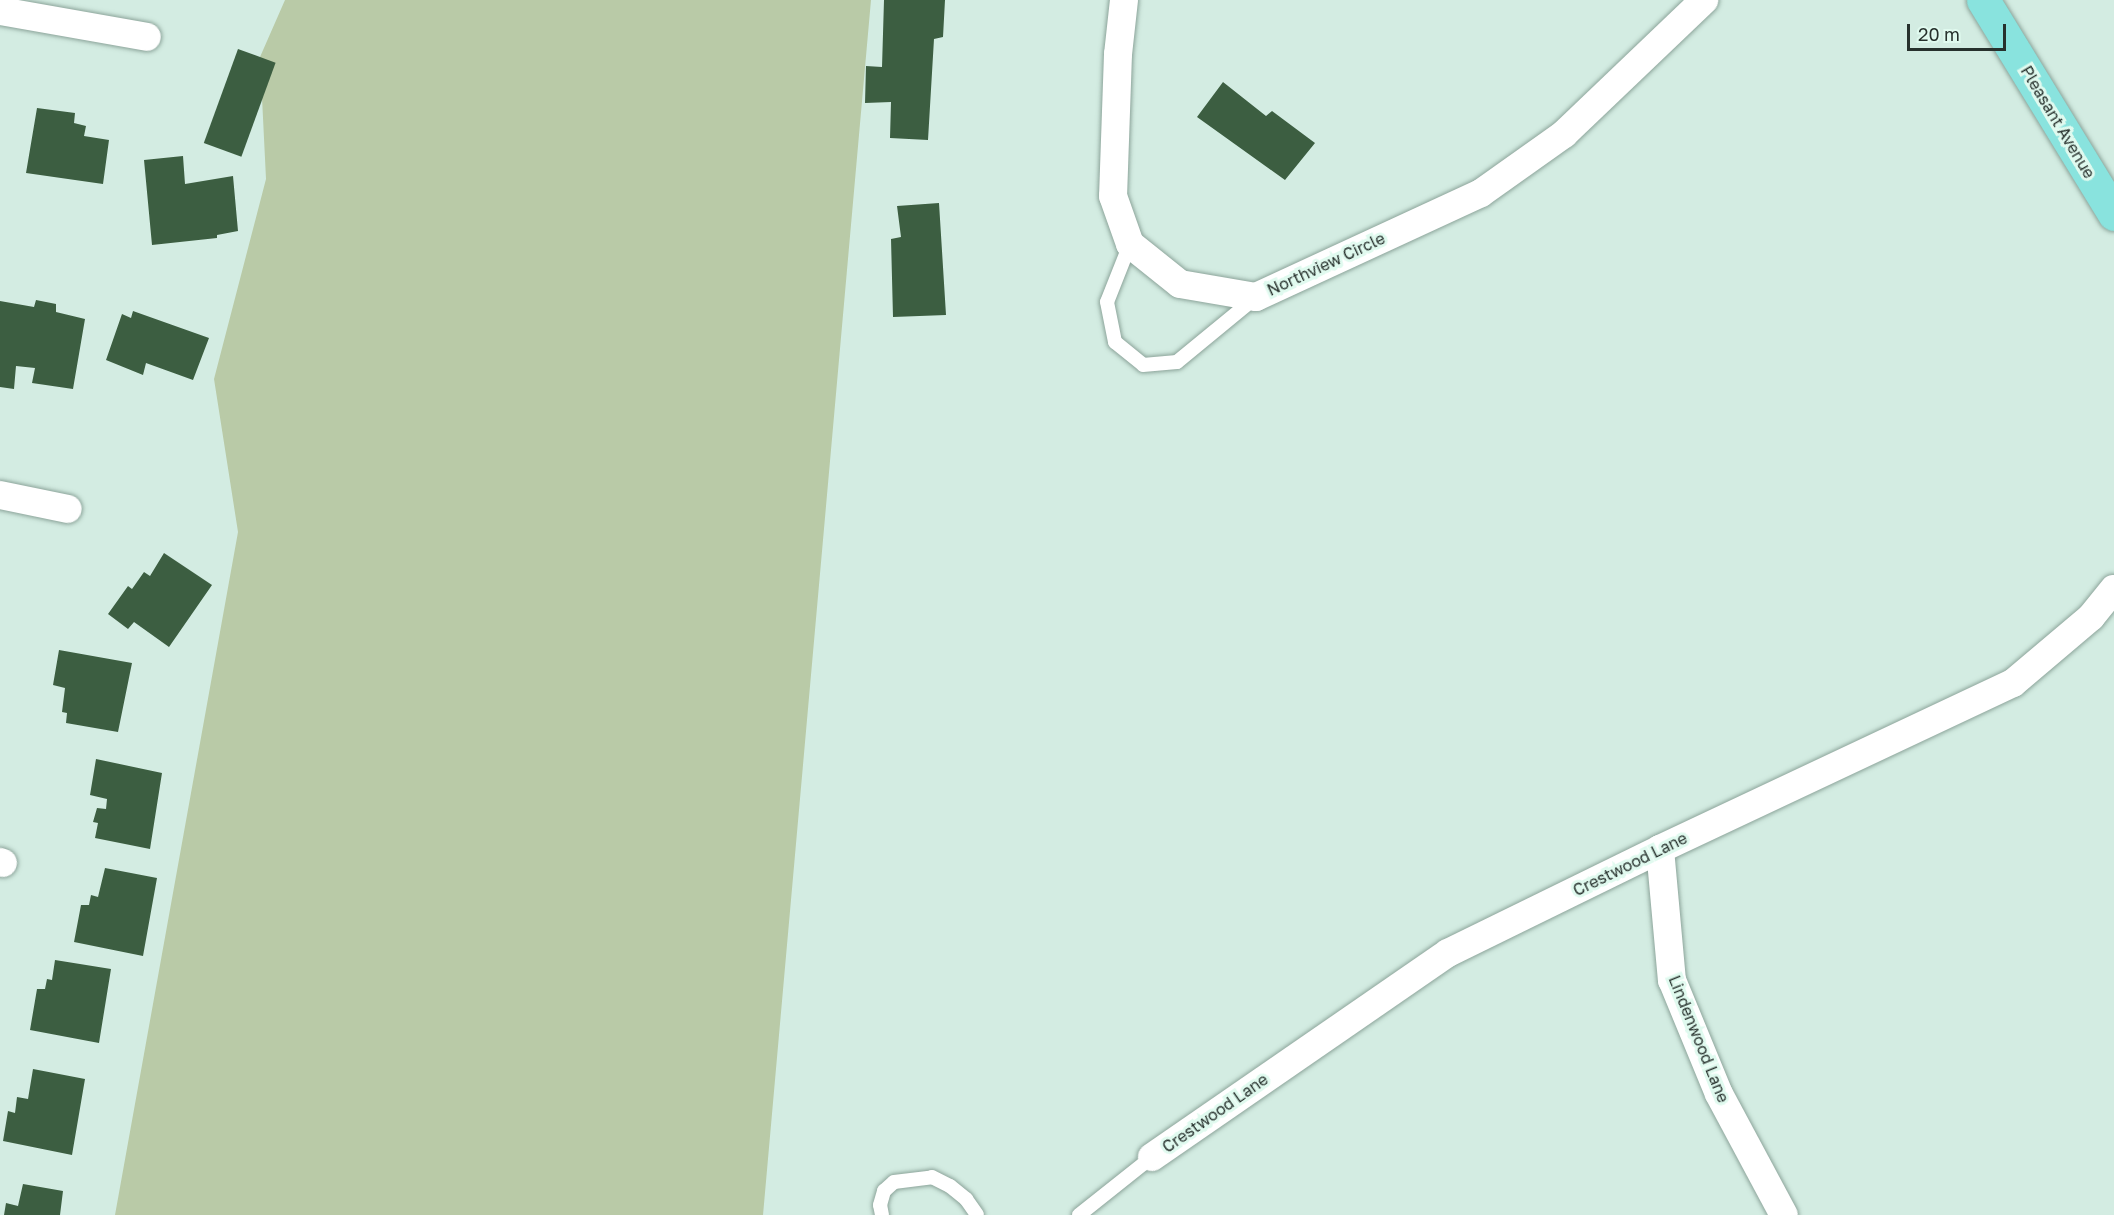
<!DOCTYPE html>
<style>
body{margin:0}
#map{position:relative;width:2114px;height:1215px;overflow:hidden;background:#d3ece2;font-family:"Golos Text",sans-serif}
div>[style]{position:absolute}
.green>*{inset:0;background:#b9caa7}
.building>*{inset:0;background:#3c5e41;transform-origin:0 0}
.roads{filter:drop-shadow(0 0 2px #8ca49a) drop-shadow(0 0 2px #8ca49a)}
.lane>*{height:14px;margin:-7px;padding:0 7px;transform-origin:7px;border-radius:7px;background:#fff}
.street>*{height:28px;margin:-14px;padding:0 14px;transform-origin:14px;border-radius:14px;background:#fff}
.primary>*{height:33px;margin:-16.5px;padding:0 16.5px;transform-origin:16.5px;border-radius:16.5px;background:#89e3de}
span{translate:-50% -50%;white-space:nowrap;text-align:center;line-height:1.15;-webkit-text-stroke:6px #e0faef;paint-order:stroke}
.street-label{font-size:16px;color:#27312d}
.scale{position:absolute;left:1907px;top:24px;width:99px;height:27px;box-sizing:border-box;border:3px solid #27312d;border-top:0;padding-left:8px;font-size:18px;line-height:21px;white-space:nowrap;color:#27312d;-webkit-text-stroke:4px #e0faef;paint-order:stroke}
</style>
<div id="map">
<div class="green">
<i style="clip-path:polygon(285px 0,871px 0,763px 1215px,115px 1215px,238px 532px,214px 379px,266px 179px,260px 57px)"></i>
</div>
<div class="building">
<i style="clip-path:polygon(884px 0,945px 0,943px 37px,934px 39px,928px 140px,890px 138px,891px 102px,865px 103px,866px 66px,882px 67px)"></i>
<i style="left:238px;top:49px;width:40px;height:100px;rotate:20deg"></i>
<i style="clip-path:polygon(1223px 82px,1266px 116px,1272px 111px,1315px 143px,1285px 180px,1197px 117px)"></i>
<i style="clip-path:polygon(37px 108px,75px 113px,74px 123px,86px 126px,84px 136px,109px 140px,103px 184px,26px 173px)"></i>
<i style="clip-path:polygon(183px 156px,185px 184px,233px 176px,238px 231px,217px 235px,217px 238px,152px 245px,144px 160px)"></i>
<i style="clip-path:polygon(939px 203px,946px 315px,893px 317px,891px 239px,901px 237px,897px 206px)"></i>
<i style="clip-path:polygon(36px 300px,56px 304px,56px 312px,85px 319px,73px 389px,32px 383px,35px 368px,16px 366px,14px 389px,0 387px,0 301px,34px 307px)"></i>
<i style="clip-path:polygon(133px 311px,209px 338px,193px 380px,146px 363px,143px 375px,106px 360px,122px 314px,131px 318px)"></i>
<i style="clip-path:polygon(164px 553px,212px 585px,169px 647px,134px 622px,128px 629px,108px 614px,128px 586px,132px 589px,144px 572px,150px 576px)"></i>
<i style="clip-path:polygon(59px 650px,132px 663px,118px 732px,66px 723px,67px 713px,62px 712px,65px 688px,53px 685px)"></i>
<i style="clip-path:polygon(96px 759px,162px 773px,150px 849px,95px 838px,98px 823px,93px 822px,97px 808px,106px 809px,107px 799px,90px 795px)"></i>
<i style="clip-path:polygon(105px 868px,157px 878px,143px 956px,74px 942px,81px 905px,89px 905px,91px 895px,98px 897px)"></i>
<i style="clip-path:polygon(55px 960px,111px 969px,99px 1043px,30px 1030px,37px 989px,45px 989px,47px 979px,52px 980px)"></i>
<i style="clip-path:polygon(33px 1069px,85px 1079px,72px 1155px,3px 1141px,8px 1111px,15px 1113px,17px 1097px,28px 1099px)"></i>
<i style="clip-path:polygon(23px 1184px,63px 1191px,60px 1215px,4px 1215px,6px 1203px,18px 1206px)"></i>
</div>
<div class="roads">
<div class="lane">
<i style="left:1130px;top:244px;width:62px;rotate:111.6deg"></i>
<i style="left:1107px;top:302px;width:41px;rotate:78.7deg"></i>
<i style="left:1115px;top:342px;width:36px;rotate:39deg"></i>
<i style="left:1143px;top:365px;width:34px;rotate:-5deg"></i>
<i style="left:1177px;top:362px;width:101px;rotate:-39.4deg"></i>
<i style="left:882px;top:1215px;width:10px;rotate:-101deg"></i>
<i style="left:880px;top:1205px;width:15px;rotate:-74deg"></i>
<i style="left:884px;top:1191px;width:13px;rotate:-42deg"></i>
<i style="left:894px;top:1182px;width:38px;rotate:-7deg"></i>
<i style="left:932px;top:1177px;width:20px;rotate:27deg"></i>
<i style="left:950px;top:1186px;width:21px;rotate:39deg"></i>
<i style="left:966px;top:1199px;width:19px;rotate:55deg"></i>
<i style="left:1079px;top:1215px;width:93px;rotate:-38.5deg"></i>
</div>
<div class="street">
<i style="left:1124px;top:0;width:54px;rotate:96.3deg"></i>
<i style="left:1118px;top:54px;width:142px;rotate:92deg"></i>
<i style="left:1113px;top:196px;width:51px;rotate:70.5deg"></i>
<i style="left:1130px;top:244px;width:64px;rotate:38.7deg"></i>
<i style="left:1180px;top:284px;width:77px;rotate:9.7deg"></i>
<i style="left:1256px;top:297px;width:248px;rotate:-24.8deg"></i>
<i style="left:1481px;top:193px;width:102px;rotate:-35.4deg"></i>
<i style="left:1564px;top:134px;width:194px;rotate:-43.7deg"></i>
<i style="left:0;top:11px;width:149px;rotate:10deg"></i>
<i style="left:0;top:495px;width:69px;rotate:11.6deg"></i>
<i style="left:1660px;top:849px;width:132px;rotate:84.8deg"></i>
<i style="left:1672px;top:980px;width:123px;rotate:67.6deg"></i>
<i style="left:1719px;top:1094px;width:137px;rotate:61.8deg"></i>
<i style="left:0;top:862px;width:3px;rotate:18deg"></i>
<i style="left:1152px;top:1157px;width:359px;rotate:-34.6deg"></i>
<i style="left:1448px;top:953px;width:236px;rotate:-26.1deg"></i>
<i style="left:1660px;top:849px;width:390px;rotate:-25.2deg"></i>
<i style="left:2013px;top:683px;width:102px;rotate:-40.2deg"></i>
<i style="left:2091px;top:617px;width:36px;rotate:-51deg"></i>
</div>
<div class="primary">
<i style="left:1983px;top:0;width:251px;rotate:58.5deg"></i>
</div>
</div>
<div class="street-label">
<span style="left:2058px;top:122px;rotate:59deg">Pleasant Avenue</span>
<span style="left:1326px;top:264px;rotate:-25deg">Northview Circle</span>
<span style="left:1630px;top:864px;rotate:-26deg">Crestwood Lane</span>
<span style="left:1699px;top:1039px;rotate:68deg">Lindenwood Lane</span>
<span style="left:1215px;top:1113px;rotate:-35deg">Crestwood Lane</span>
</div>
<div class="scale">20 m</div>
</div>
